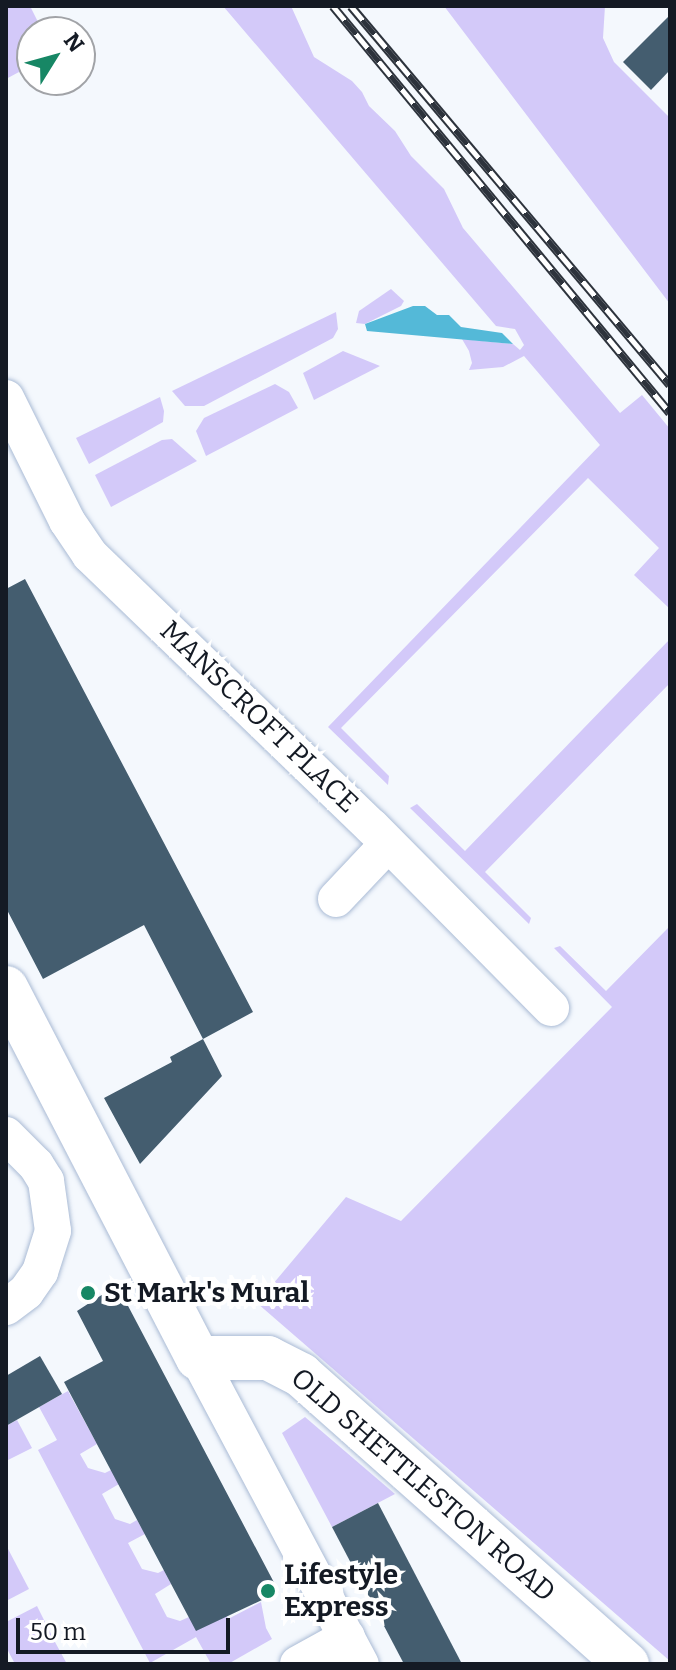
<!DOCTYPE html>
<style>
body{margin:0}
#map{position:relative;width:676px;height:1670px;overflow:hidden;background:#f4f8fd;font-family:Bitter,serif}
div>[style]{position:absolute}
.green>*{inset:0;background:#d3c9f9}
.water>*{inset:0;background:#54b9d8}
.building>*{inset:0;background:#445d6f}
.roads{filter:drop-shadow(0 0 2px #aabbd5) drop-shadow(0 0 2px #aabbd5)}
.minor>*{height:36px;margin:-18px;padding:0 18px;transform-origin:18px;border-radius:18px;background:#fff}
.major>*{height:44px;margin:-22px;padding:0 22px;transform-origin:22px;border-radius:22px;background:#fff}
.rail>*{height:9px;margin-top:-4.5px;transform-origin:0;background:repeating-linear-gradient(90deg,#fff 0 18px,#2d333c 0 36px);box-sizing:border-box;border-block:2px solid #2d333c}
.dots>*{width:22px;height:22px;translate:-50% -50%;box-sizing:border-box;border:4px solid #fff;border-radius:50%}
span{translate:-50% -50%;white-space:nowrap;text-align:center;line-height:1.15;-webkit-text-stroke:8px #fff;paint-order:stroke}
.street-label{font-size:28px;color:#141a24}
.poi-label{font-size:28px;color:#141a24;font-weight:700}
.left{translate:0 -50%;text-align:left}
.frame{position:absolute;inset:0;border:8px solid #141a24;pointer-events:none}
.north{position:absolute;left:16px;top:16px;width:80px;height:80px;box-sizing:border-box;background:#fff;border:2px solid #a1a3a7;border-radius:50%;rotate:53deg;font-size:22px;font-weight:700;line-height:32px;text-align:center;color:#141a24}
.north::after{content:'';display:block;margin:auto;width:28px;height:36px;background:#178765;clip-path:polygon(50% 0,100% 100%,50% 72%,0 100%)}
.scale{position:absolute;left:16px;top:1618px;width:214px;height:36px;box-sizing:border-box;border:4px solid #141a24;border-top:0;padding-left:10px;font-size:24px;line-height:28px;white-space:nowrap;color:#141a24;-webkit-text-stroke:6px #fff;paint-order:stroke}
</style>
<div id="map">
<div class="green">
<i style="clip-path:polygon(6px 6px,30px 6px,43px 32px,32px 32px,32px 65px,6px 79px)"></i>
<i style="clip-path:polygon(223px 6px,291px 6px,314px 57px,352px 81px,362px 92px,369px 106px,395px 131px,411px 156px,444px 189px,463px 228px,620px 413px,642px 395px,670px 429px,670px 609px,634px 575px,659px 548px,588px 478px,341px 728px,389px 776px,388px 785px,328px 727px,600px 445px,524px 356px,503px 367px,469px 370px,472px 363px,469px 351px,462px 339px,513px 344px,520px 350px,524px 345px,515px 329px,496px 326px)"></i>
<i style="clip-path:polygon(444px 6px,605px 6px,603px 38px,614px 62px,670px 118px,670px 304px)"></i>
<i style="clip-path:polygon(391px 289px,404px 301px,401px 306px,365px 324px,356px 323px,359px 311px)"></i>
<i style="clip-path:polygon(336px 312px,338px 329px,333px 338px,204px 406px,185px 406px,172px 391px)"></i>
<i style="clip-path:polygon(343px 351px,380px 366px,314px 400px,303px 373px)"></i>
<i style="clip-path:polygon(275px 384px,289px 392px,298px 408px,206px 456px,196px 431px,204px 418px)"></i>
<i style="clip-path:polygon(160px 397px,164px 411px,163px 422px,89px 464px,76px 438px)"></i>
<i style="clip-path:polygon(172px 439px,197px 461px,111px 507px,95px 475px,162px 440px)"></i>
<i style="clip-path:polygon(670px 639px,670px 683px,485px 872px,531px 918px,529px 924px,410px 808px,417px 804px,465px 851px)"></i>
<i style="clip-path:polygon(670px 926px,670px 1661px,257px 1303px,346px 1197px,401px 1221px,612px 1007px,554px 948px,560px 946px,606px 991px)"></i>
<i style="clip-path:polygon(68px 1391px,97px 1444px,80px 1454px,88px 1468px,105px 1473px,111px 1470px,119px 1484px,102px 1494px,115px 1519px,130px 1524px,137px 1520px,145px 1534px,128px 1543px,142px 1569px,158px 1573px,164px 1570px,171px 1584px,155px 1594px,167px 1617px,180px 1621px,189px 1617px,195px 1534px,228px 1619px,261px 1602px,266px 1628px,272px 1639px,228px 1664px,211px 1664px,196px 1637px,150px 1663px,38px 1450px,57px 1440px,39px 1407px)"></i>
<i style="clip-path:polygon(305px 1417px,395px 1494px,332px 1527px,282px 1433px)"></i>
<i style="clip-path:polygon(17px 1420px,32px 1448px,6px 1461px,6px 1426px)"></i>
<i style="clip-path:polygon(6px 1545px,29px 1589px,6px 1601px)"></i>
<i style="clip-path:polygon(37px 1606px,55px 1642px,67px 1664px,15px 1664px,6px 1647px,6px 1622px)"></i>
</div>
<div class="water">
<i style="clip-path:polygon(413px 306px,425px 306px,437px 315px,449px 315px,461px 327px,502px 333px,513px 344px,367px 331px,365px 324px)"></i>
</div>
<div class="building">
<i style="clip-path:polygon(670px 15px,670px 70px,651px 90px,623px 62px)"></i>
<i style="clip-path:polygon(25px 579px,253px 1012px,203px 1039px,144px 925px,43px 979px,6px 908px,6px 589px)"></i>
<i style="clip-path:polygon(203px 1039px,222px 1076px,140px 1164px,104px 1098px,172px 1062px,170px 1057px)"></i>
<i style="clip-path:polygon(117px 1285px,279px 1592px,196px 1631px,64px 1382px,103px 1361px,77px 1311px)"></i>
<i style="clip-path:polygon(40px 1356px,62px 1394px,6px 1426px,6px 1376px)"></i>
<i style="clip-path:polygon(378px 1503px,462px 1664px,404px 1664px,332px 1527px)"></i>
</div>
<div class="roads">
<div class="minor">
<i style="left:6px;top:398px;width:137px;rotate:63.6deg"></i>
<i style="left:67px;top:521px;width:41px;rotate:55.9deg"></i>
<i style="left:90px;top:555px;width:390px;rotate:44deg"></i>
<i style="left:371px;top:826px;width:256px;rotate:45.3deg"></i>
<i style="left:336px;top:899px;width:74px;rotate:-46.6deg"></i>
<i style="left:6px;top:1135px;width:42px;rotate:45deg"></i>
<i style="left:36px;top:1165px;width:19px;rotate:58deg"></i>
<i style="left:46px;top:1181px;width:50px;rotate:82deg"></i>
<i style="left:53px;top:1231px;width:43px;rotate:107.6deg"></i>
<i style="left:40px;top:1272px;width:24px;rotate:125deg"></i>
<i style="left:26px;top:1292px;width:25px;rotate:143deg"></i>
<i style="left:198px;top:1358px;width:347px;rotate:62deg"></i>
<i style="left:298px;top:1664px;width:56px;rotate:-28.9deg"></i>
</div>
<div class="major">
<i style="left:6px;top:988px;width:417px;rotate:62.6deg"></i>
<i style="left:198px;top:1358px;width:70px"></i>
<i style="left:268px;top:1358px;width:37px;rotate:27deg"></i>
<i style="left:301px;top:1375px;width:436px;rotate:41.6deg"></i>
</div>
</div>
<div class="rail">
<i style="left:333px;top:6px;width:528px;rotate:50.37deg"></i>
<i style="left:351px;top:6px;width:495px;rotate:49.9deg"></i>
</div>
<div class="dots">
<i style="left:88px;top:1293px;background:#178765"></i>
<i style="left:268px;top:1591px;background:#178765"></i>
</div>
<div class="street-label">
<span style="left:259px;top:717px;rotate:44deg">MANSCROFT PLACE</span>
<span style="left:423px;top:1485px;rotate:41deg">OLD SHETTLESTON ROAD</span>
</div>
<div class="poi-label">
<span class="left" style="left:104px;top:1293px">St Mark's Mural</span>
<span class="left" style="left:284px;top:1591px">Lifestyle<br>Express</span>
</div>
<div class="frame"></div>
<div class="north">N</div>
<div class="scale">50 m</div>
</div>
